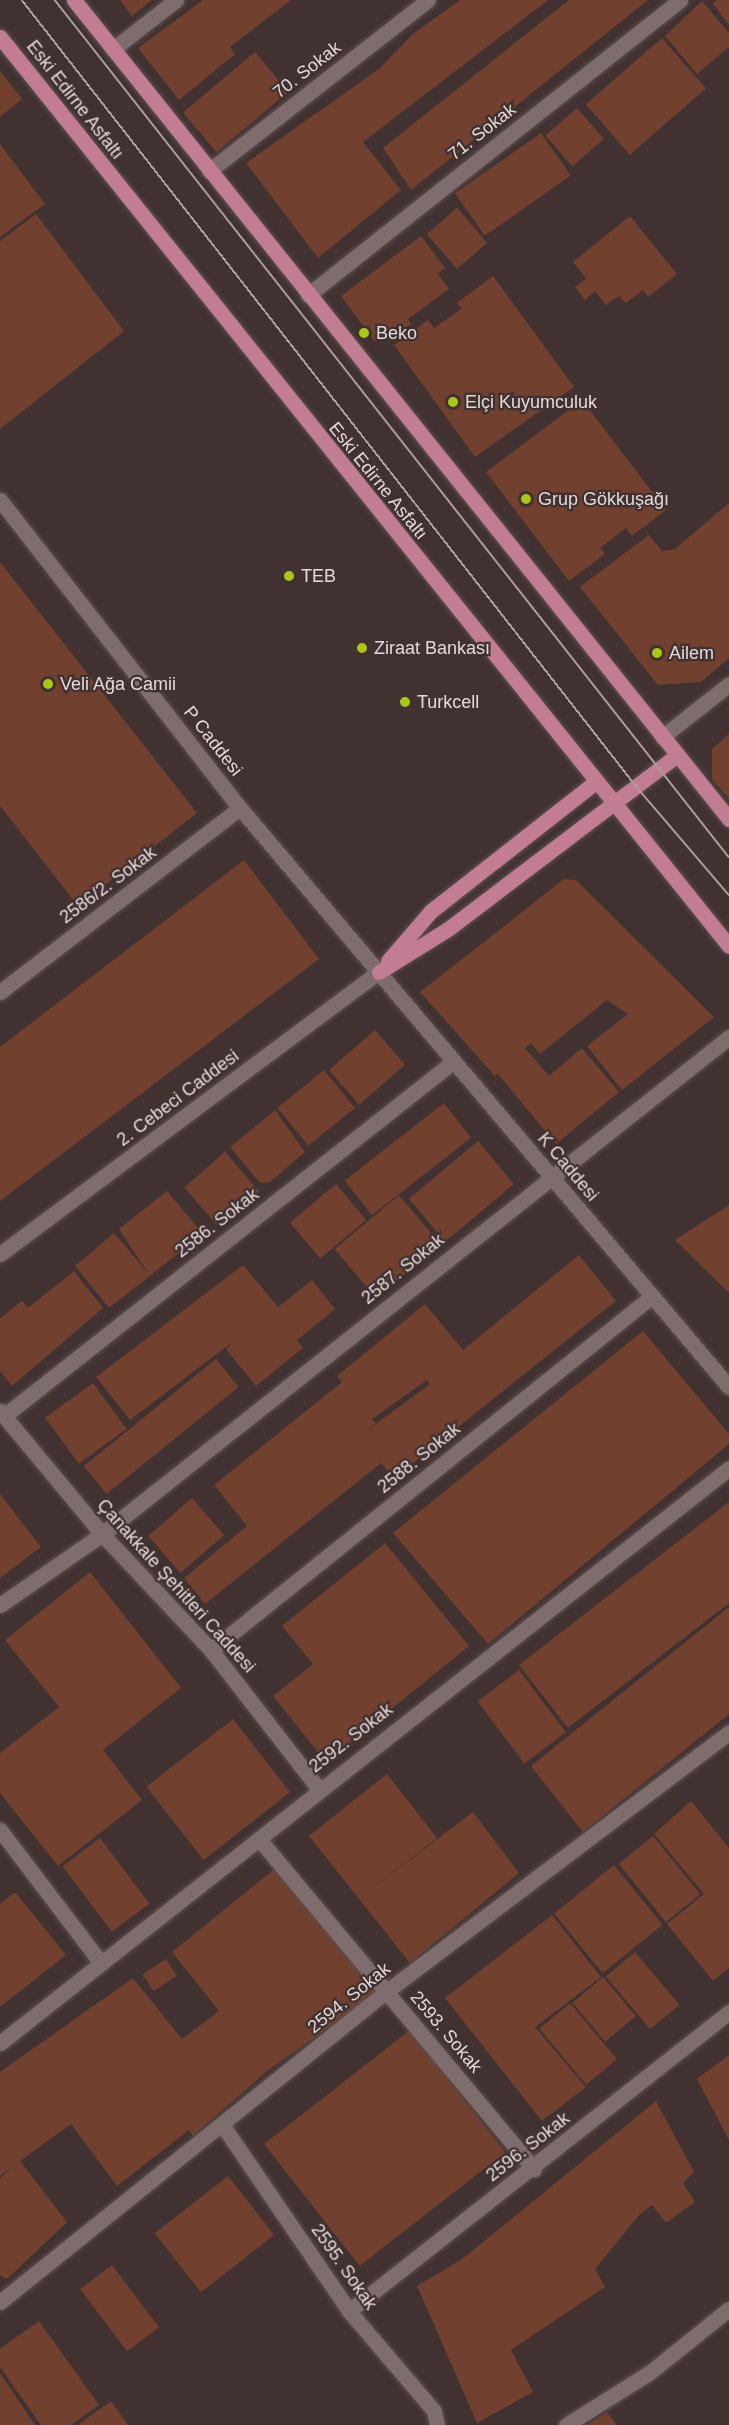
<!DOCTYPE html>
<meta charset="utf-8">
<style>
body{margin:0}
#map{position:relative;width:729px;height:2425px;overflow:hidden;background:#413131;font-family:Arial,sans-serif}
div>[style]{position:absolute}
.building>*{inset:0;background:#72402f;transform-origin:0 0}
.roads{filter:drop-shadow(0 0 2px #5c4f4f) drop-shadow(0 0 2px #5c4f4f)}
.minor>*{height:15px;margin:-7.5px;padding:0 7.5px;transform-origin:7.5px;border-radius:7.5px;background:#7f6d6d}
.secondary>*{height:15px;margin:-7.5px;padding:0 7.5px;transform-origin:7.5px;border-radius:7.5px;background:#7f6d6d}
.primary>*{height:15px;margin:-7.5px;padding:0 7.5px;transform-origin:7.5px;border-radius:7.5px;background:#c37d93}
.tram>*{height:1.5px;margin:-0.75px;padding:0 0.75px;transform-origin:0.75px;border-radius:0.75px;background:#aa9d9d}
.dots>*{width:16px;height:16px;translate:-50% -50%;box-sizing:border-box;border:3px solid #413131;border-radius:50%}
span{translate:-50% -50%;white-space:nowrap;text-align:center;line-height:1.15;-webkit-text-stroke:4.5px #413131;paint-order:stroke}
.street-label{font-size:18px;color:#e4d9d9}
.poi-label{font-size:18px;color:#e4d9d9}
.left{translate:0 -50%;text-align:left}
</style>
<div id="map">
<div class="building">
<i style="clip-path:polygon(120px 0,152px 0,132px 16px)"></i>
<i style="clip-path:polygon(203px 0,291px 0,230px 47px,235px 54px,179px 100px,138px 48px)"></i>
<i style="clip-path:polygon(460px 0,548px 0,363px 142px,401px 190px,318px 258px,246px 163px,379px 69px,413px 34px)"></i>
<i style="clip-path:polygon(569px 0,648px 0,411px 190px,383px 148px)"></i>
<i style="clip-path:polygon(717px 0,729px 0,729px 25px,713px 4px)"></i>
<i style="clip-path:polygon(702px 1px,729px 33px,729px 47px,697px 74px,665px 36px)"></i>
<i style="left:662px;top:38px;width:67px;height:101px;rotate:49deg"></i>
<i style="left:255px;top:52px;width:52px;height:94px;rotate:50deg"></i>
<i style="clip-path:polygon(0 71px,22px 99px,0 117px)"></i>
<i style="left:577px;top:108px;width:41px;height:42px;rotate:49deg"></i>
<i style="left:541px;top:133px;width:52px;height:105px;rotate:55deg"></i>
<i style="clip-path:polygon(0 144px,45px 204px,0 237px)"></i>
<i style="left:457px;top:208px;width:46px;height:40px;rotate:49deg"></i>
<i style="clip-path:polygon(36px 214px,124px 331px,0 429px,0 241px)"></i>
<i style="clip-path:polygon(630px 216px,677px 274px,648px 297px,643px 290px,626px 303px,619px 296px,606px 305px,595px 291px,585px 300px,575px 287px,586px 278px,573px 262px)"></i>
<i style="clip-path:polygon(421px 236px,445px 268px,438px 274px,449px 289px,408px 319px,411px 324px,401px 331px,398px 325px,375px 342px,341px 296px)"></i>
<i style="clip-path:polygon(493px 276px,574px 387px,475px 457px,394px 345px,428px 320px,434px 328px,461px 309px,457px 303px)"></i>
<i style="clip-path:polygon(582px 400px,666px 510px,632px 536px,626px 528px,600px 548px,605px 554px,569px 581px,486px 472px)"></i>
<i style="clip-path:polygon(729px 503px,729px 658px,701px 682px,658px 685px,580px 587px,649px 535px,662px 551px,675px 549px)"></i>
<i style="clip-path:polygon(0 562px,197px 813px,78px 906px,0 806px)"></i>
<i style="clip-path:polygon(729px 734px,729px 799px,712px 779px,712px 749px)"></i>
<i style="clip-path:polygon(244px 860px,319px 959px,0 1201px,0 1047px)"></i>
<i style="clip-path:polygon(564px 879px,576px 880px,714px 1017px,622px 1090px,587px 1046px,628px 1014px,607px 1000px,540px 1054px,531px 1043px,525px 1048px,549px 1076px,582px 1048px,619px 1092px,556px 1144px,498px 1074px,502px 1070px,495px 1076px,420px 992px)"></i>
<i style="left:375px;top:1030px;width:46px;height:61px;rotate:49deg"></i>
<i style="left:324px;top:1070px;width:49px;height:60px;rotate:51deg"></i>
<i style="left:444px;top:1103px;width:44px;height:126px;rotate:52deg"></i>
<i style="clip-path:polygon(275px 1110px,305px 1152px,270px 1182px,260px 1183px,230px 1147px)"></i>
<i style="left:478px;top:1141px;width:56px;height:90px;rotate:50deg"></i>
<i style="left:225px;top:1152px;width:52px;height:54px;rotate:49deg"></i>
<i style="left:336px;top:1184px;width:47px;height:60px;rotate:50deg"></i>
<i style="clip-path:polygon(167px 1191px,203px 1234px,109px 1308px,75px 1266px,114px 1233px,148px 1273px,119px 1229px)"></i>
<i style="left:399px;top:1195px;width:64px;height:84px;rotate:50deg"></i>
<i style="clip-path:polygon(729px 1205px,729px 1293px,675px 1240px)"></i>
<i style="clip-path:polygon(evenodd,579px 1255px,616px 1301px,394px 1478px,381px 1463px,205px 1604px,184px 1578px,247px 1526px,214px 1485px,342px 1382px,337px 1376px,425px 1304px,463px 1350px,579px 1255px,427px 1380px,430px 1384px,365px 1432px,376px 1423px,372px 1419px,427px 1380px)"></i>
<i style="clip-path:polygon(243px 1265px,278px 1307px,312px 1280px,335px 1309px,297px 1340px,303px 1348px,256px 1386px,226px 1349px,231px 1343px,130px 1420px,96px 1377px)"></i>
<i style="clip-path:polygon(74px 1271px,103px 1308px,12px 1386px,0 1371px,0 1318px,22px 1301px,28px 1308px)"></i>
<i style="clip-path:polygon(643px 1331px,729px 1434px,729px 1444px,488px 1644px,393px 1533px)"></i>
<i style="left:216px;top:1359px;width:36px;height:170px;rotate:51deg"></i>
<i style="left:93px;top:1383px;width:57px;height:59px;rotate:54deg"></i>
<i style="clip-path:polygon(0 1494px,41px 1547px,0 1578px)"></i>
<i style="left:192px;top:1498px;width:49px;height:58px;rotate:49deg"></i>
<i style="clip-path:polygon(729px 1502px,729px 1603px,568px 1728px,519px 1665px)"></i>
<i style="clip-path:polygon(385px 1543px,469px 1646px,326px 1762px,273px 1696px,313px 1664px,282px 1626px)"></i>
<i style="clip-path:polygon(90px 1572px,181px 1688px,103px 1750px,142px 1800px,58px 1866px,0 1793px,0 1753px,59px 1707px,5px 1640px)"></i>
<i style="clip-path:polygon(729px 1607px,729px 1714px,583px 1832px,531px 1766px)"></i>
<i style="left:519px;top:1670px;width:78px;height:52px;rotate:53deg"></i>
<i style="left:233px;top:1719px;width:93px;height:110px;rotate:52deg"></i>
<i style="clip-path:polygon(387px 1774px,437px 1838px,366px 1893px,473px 1812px,519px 1873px,410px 1963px,309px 1836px)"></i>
<i style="clip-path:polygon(691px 1801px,729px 1848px,729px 1968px,713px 1981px,667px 1924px,704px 1894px,654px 1834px)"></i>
<i style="left:653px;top:1836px;width:75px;height:44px;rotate:51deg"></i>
<i style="left:100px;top:1838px;width:82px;height:47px;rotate:53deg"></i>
<i style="left:614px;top:1865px;width:77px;height:77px;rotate:51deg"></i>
<i style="clip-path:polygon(277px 1867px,378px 1993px,267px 2071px,193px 2136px,189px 2130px,117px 2186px,71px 2124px,20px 2161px,67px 2222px,7px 2279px,0 2275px,0 2178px,14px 2166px,0 2176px,0 2072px,133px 1978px,182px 2039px,219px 2011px,172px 1952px)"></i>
<i style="clip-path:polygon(15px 1892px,66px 1955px,0 2007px,0 1904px)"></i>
<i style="clip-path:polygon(552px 1915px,601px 1977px,535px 2027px,586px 2087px,542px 2121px,445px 1998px)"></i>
<i style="left:635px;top:1952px;width:69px;height:38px;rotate:50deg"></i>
<i style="left:166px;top:1959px;width:20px;height:28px;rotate:57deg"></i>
<i style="left:603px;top:1977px;width:51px;height:40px;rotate:50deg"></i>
<i style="left:570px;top:2003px;width:73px;height:40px;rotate:50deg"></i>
<i style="left:410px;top:2030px;width:155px;height:185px;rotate:52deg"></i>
<i style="clip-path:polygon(729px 2055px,729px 2140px,697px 2079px)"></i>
<i style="clip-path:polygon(656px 2101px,694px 2172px,683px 2183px,695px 2202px,666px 2223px,652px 2205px,639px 2215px,595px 2269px,605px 2287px,511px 2350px,533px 2392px,477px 2423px,417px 2286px,461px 2260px)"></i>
<i style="left:228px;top:2176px;width:75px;height:93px;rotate:52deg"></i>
<i style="left:112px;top:2265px;width:78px;height:40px;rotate:53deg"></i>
<i style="clip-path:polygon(39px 2321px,99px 2405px,71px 2425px,41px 2425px,0 2367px,0 2349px)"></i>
<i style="clip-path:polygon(0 2373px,35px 2425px,0 2425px)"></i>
<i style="clip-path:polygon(111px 2401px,128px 2425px,78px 2425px)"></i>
<i style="clip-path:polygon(607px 2412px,617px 2425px,587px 2425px)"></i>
</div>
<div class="roads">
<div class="minor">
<i style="left:113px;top:49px;width:80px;rotate:-37.9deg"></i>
<i style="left:209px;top:171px;width:278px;rotate:-38deg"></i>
<i style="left:308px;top:295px;width:475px;rotate:-38.4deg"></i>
<i style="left:0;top:500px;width:390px;rotate:52.1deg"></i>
<i style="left:240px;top:808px;width:758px;rotate:49.82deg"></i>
<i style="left:0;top:992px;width:302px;rotate:-37.5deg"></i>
<i style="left:0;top:1411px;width:160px;rotate:50.3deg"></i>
<i style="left:102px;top:1534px;width:159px;rotate:46.8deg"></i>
<i style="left:211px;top:1650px;width:176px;rotate:52.2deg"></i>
<i style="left:4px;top:1416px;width:573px;rotate:-38.27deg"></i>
<i style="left:0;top:1605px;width:124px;rotate:-34.8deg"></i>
<i style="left:102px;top:1534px;width:800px;rotate:-38.4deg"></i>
<i style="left:211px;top:1650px;width:566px;rotate:-38.75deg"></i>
<i style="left:0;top:1830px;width:167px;rotate:52.8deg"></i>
<i style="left:259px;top:1839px;width:430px;rotate:50.2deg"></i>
<i style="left:0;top:2043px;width:928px;rotate:-38.26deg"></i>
<i style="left:223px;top:2126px;width:224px;rotate:55.7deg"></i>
<i style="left:349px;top:2311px;width:131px;rotate:49.6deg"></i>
<i style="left:434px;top:2411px;width:14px;rotate:78deg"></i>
<i style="left:0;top:2302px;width:496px;rotate:-38.8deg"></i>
<i style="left:387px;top:1991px;width:429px;rotate:-37.1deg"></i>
<i style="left:349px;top:2311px;width:484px;rotate:-38.2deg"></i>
<i style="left:566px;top:2425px;width:98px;rotate:-32.1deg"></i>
<i style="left:649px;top:2373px;width:102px;rotate:-38.7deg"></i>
</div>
<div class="secondary">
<i style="left:662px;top:737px;width:85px;rotate:-38.3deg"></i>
<i style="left:0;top:1254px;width:472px;rotate:-36.7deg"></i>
</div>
<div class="primary">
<i style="left:74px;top:0;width:1049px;rotate:51.35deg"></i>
<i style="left:0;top:37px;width:1165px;rotate:51.27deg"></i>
<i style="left:388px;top:961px;width:66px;rotate:-49.3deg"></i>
<i style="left:431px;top:911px;width:207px;rotate:-38.1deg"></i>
<i style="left:379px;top:972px;width:81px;rotate:-31.9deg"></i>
<i style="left:448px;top:929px;width:288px;rotate:-37.2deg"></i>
</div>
</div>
<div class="tram">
<i style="left:22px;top:0;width:997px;rotate:52deg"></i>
<i style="left:636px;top:786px;width:143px;rotate:49.5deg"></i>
<i style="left:55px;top:0;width:1090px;rotate:51.82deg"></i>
</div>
<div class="dots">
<i style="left:364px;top:333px;background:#aac716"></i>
<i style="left:453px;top:402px;background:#aac716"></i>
<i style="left:526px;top:499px;background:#aac716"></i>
<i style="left:289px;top:576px;background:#aac716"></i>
<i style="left:362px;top:648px;background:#aac716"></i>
<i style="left:657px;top:653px;background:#aac716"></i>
<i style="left:48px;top:684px;background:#aac716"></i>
<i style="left:405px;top:702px;background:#aac716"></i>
</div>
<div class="street-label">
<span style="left:307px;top:70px;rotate:-38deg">70. Sokak</span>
<span style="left:75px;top:100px;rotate:52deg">Eski Edirne Asfaltı</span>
<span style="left:482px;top:132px;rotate:-38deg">71. Sokak</span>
<span style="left:378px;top:481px;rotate:51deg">Eski Edirne Asfaltı</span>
<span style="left:213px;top:741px;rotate:52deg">P Caddesi</span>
<span style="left:108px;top:885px;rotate:-37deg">2586/2. Sokak</span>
<span style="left:178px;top:1098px;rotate:-37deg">2. Cebeci Caddesi</span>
<span style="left:568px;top:1167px;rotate:50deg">K Caddesi</span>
<span style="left:217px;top:1223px;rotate:-38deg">2586. Sokak</span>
<span style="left:403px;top:1269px;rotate:-39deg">2587. Sokak</span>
<span style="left:419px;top:1458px;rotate:-39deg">2588. Sokak</span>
<span style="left:176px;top:1586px;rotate:48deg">Çanakkale Şehitleri Caddesi</span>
<span style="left:351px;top:1738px;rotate:-38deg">2592. Sokak</span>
<span style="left:349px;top:1998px;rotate:-39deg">2594. Sokak</span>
<span style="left:446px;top:2032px;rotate:50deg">2593. Sokak</span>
<span style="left:528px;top:2147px;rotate:-38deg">2596. Sokak</span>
<span style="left:344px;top:2267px;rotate:55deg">2595. Sokak</span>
</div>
<div class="poi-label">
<span class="left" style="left:376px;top:333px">Beko</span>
<span class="left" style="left:465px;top:402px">Elçi Kuyumculuk</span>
<span class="left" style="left:538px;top:499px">Grup Gökkuşağı</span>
<span class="left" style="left:301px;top:576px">TEB</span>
<span class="left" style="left:374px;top:648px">Ziraat Bankası</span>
<span class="left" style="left:669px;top:653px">Ailem</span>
<span class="left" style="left:60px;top:684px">Veli Ağa Camii</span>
<span class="left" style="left:417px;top:702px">Turkcell</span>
</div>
</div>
